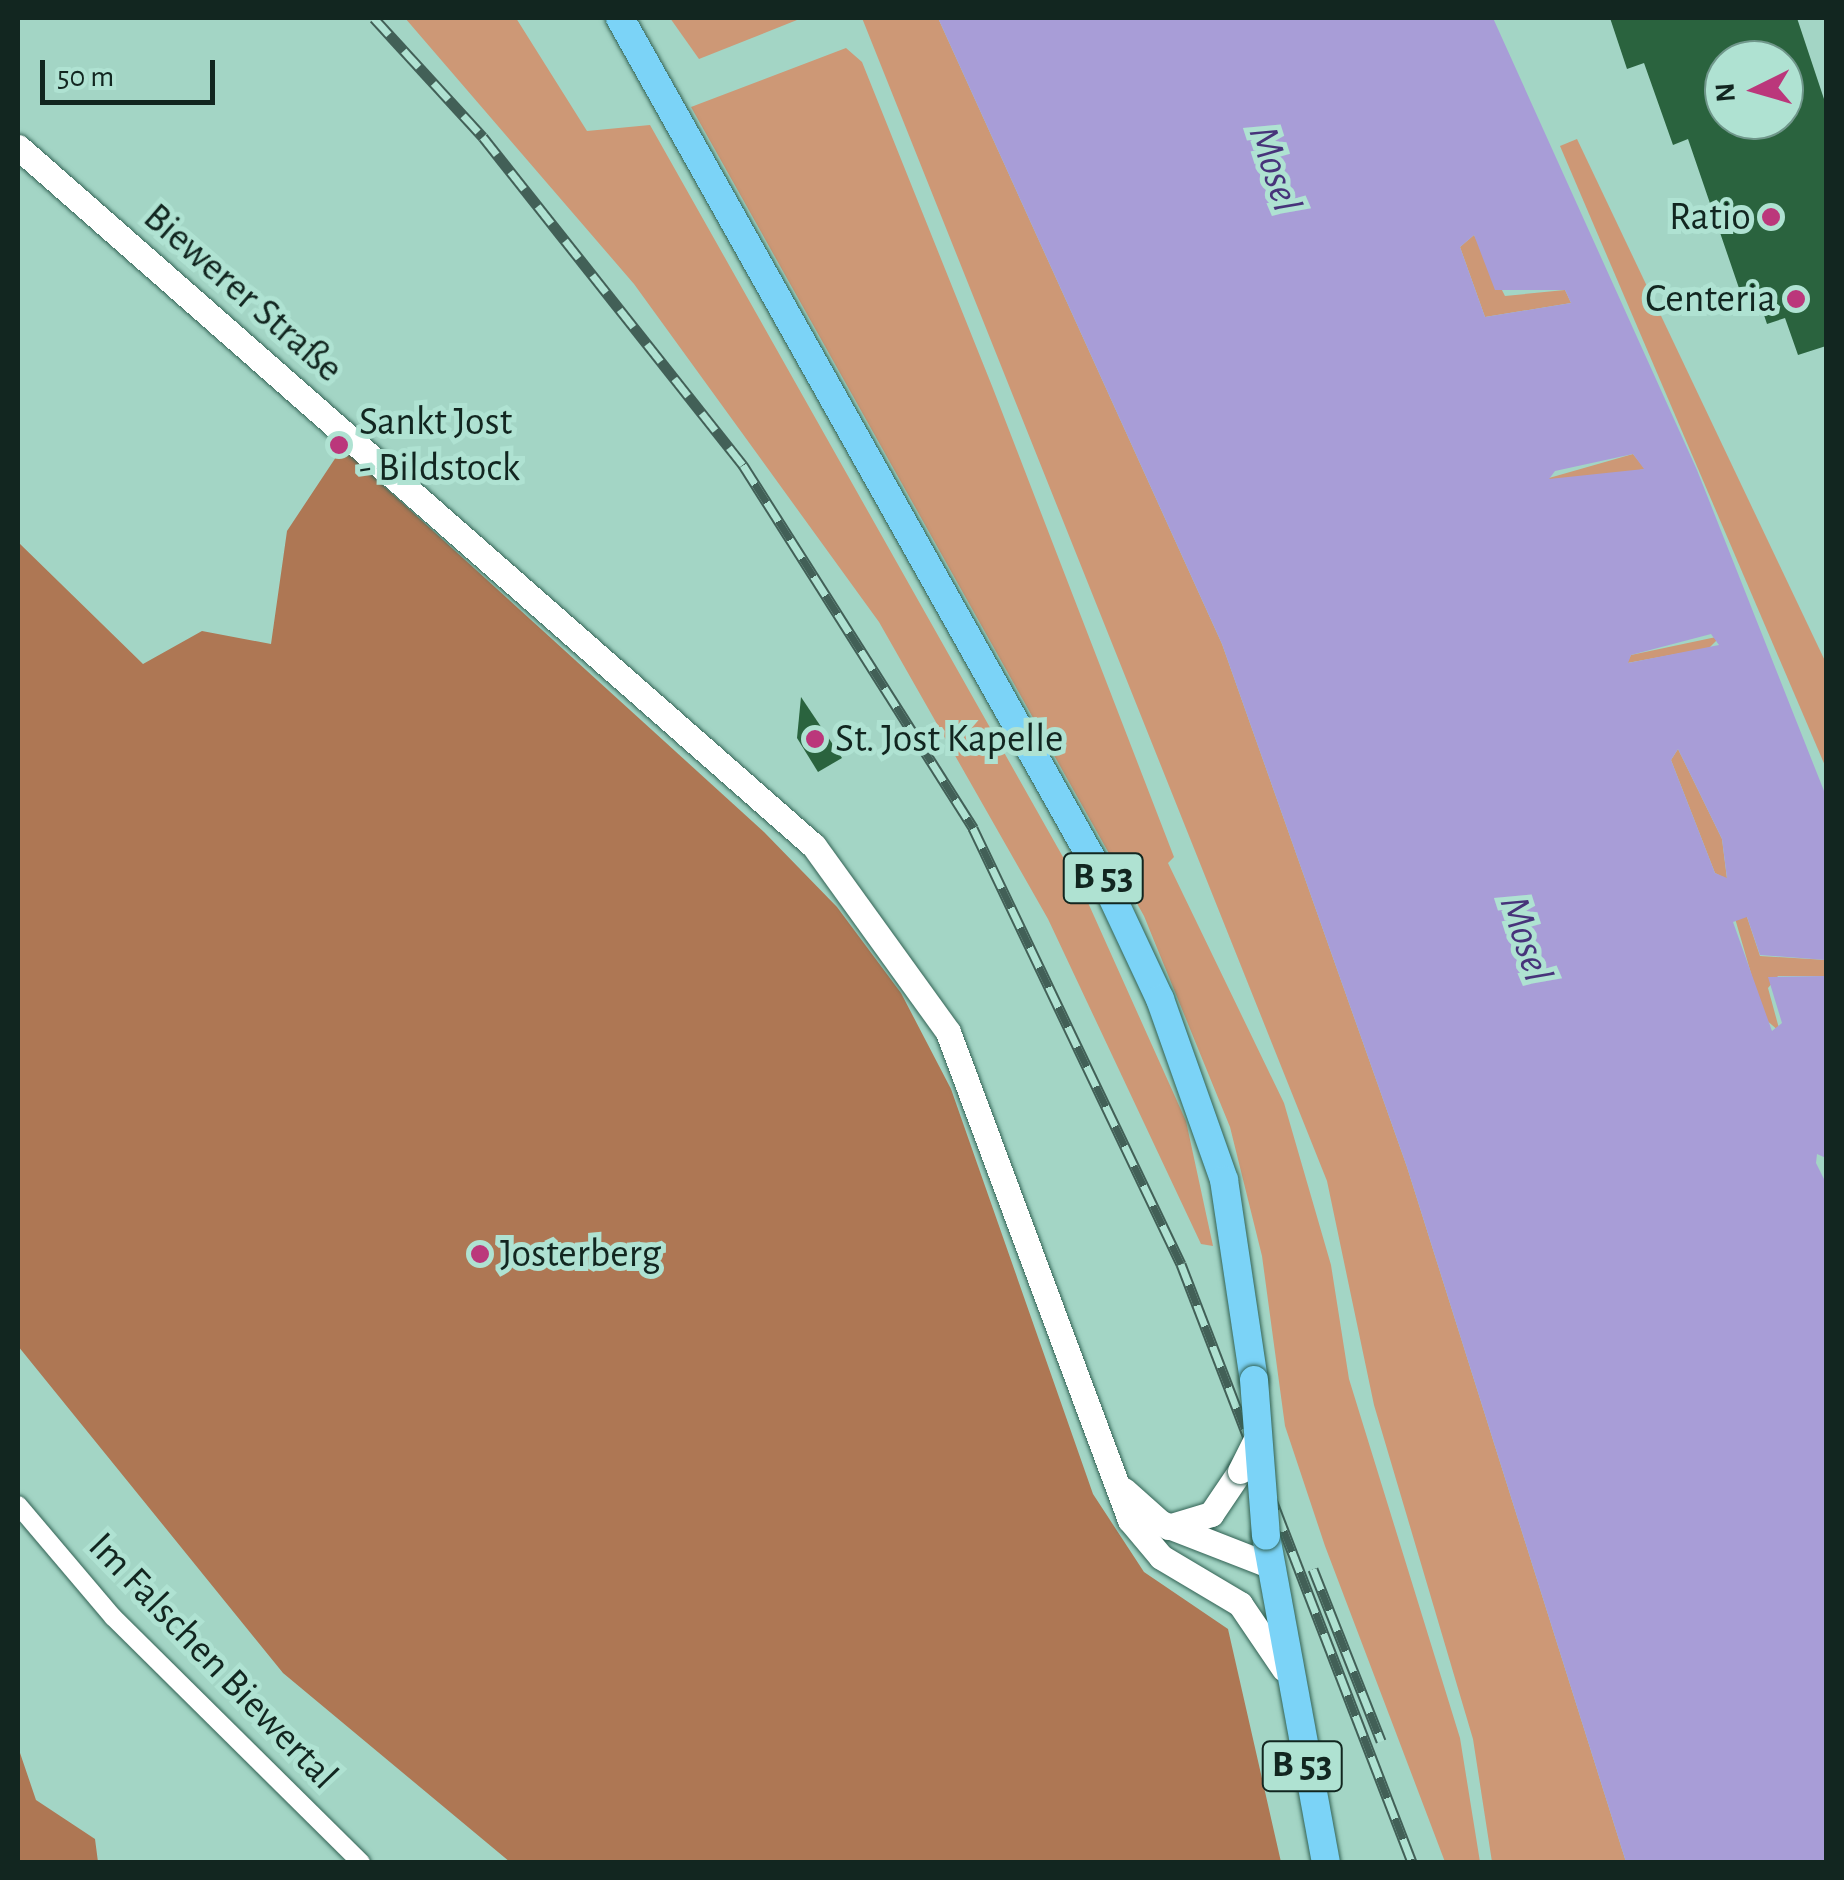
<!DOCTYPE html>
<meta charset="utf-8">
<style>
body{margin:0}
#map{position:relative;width:1844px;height:1880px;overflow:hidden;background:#a3d5c5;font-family:"Alegreya Sans",sans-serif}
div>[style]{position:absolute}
.green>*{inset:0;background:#cd9876}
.forest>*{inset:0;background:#ae7754}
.water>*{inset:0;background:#a89dd7}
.building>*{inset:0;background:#2a633e}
.roads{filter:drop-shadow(0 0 2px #326254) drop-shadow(0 0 2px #326254)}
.street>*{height:18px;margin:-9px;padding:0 9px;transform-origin:9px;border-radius:9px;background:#fff}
.secondary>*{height:25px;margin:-12.5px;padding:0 12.5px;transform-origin:12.5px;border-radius:12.5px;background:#fff}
.primary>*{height:28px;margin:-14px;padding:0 14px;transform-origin:14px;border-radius:14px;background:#7bd3f7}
.rail>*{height:11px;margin-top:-5.5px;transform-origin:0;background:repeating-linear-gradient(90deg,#afe2d2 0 22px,#426057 0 44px);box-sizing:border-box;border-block:2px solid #426057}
.bridges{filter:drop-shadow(0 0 2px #326254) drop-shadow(0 0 2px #326254)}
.secondary-bridge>*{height:25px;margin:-12.5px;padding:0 12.5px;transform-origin:12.5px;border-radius:12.5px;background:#fff}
.primary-bridge>*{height:28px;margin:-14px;padding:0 14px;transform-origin:14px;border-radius:14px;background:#7bd3f7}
.dots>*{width:28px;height:28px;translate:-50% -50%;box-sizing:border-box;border:5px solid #afe2d2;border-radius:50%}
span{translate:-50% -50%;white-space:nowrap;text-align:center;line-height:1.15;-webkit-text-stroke:10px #afe2d2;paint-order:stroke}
.shield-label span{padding:2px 8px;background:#afe2d2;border:2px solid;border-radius:8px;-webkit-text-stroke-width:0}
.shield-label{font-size:38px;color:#122620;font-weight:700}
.poi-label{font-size:40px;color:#122620}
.right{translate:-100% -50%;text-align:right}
.left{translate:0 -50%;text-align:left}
.street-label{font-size:40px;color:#122620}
.water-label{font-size:42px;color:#47337a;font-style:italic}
.frame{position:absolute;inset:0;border:20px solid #122620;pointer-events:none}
.north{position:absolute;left:1704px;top:40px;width:100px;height:100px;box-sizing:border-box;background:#afe2d2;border:2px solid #70978b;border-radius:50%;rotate:265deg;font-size:28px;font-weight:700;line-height:40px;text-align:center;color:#122620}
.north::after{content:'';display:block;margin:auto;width:35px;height:45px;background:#bb377b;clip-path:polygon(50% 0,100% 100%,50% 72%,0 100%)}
.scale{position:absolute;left:40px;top:60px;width:175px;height:45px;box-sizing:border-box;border:5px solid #122620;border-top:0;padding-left:12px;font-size:30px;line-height:35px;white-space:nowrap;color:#122620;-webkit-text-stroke:8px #afe2d2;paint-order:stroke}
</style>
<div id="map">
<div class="green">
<i style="clip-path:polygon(405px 18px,516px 18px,587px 131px,650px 125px,1085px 896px,1186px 1121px,1213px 1246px,1201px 1244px,1048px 919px,879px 622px,634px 284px)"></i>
<i style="clip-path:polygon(670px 18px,802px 18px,699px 59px)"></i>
<i style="clip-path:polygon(862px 18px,938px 18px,1222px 644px,1407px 1167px,1626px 1862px,1492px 1862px,1473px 1739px,1374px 1405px,1327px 1181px)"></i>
<i style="clip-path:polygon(846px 48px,862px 62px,992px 386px,1174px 857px,1168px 863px,1284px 1103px,1331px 1265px,1349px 1379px,1460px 1738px,1480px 1862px,1445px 1862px,1325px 1546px,1285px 1426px,1262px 1256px,1230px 1127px,1144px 916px,691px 107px)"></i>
<i style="clip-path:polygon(1577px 139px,1826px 663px,1826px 768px,1560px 146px)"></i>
<i style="clip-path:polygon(1474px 235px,1505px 296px,1565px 290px,1571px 303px,1485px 317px,1460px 247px)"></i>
<i style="clip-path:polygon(1633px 454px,1645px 469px,1552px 485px,1549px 478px)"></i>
<i style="clip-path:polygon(1721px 636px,1709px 648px,1627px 663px,1631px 655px)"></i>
<i style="clip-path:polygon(1678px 749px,1722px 839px,1727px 879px,1715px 873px,1671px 760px)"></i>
<i style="clip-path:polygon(1734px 915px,1747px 917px,1760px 956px,1826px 960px,1826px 976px,1778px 976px,1768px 988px,1780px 1032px,1764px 1018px)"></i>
</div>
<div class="forest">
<i style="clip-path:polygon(342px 448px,764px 832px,837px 907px,901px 993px,951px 1089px,1093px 1494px,1144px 1572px,1228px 1629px,1281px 1862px,510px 1862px,283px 1673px,18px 1346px,18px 542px,143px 664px,202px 631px,271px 644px,287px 531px)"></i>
<i style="clip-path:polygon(18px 1747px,36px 1800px,95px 1839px,98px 1862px,18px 1862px)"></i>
</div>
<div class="water">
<i style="clip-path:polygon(evenodd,938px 18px,1493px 18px,1697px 470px,1826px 796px,1826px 960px,1760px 955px,1747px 917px,1733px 922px,1772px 1031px,1782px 1023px,1768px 977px,1826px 976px,1826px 1158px,1817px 1154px,1816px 1163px,1826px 1183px,1826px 1862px,1626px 1862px,1407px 1167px,1222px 644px,938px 18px,1474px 235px,1495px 290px,1565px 290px,1571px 303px,1485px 317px,1460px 247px,1474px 235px,938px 18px,1633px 454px,1644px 469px,1549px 479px,1555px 471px,1633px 454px,938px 18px,1711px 634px,1719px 645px,1628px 663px,1631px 655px,1711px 634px,938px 18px,1678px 749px,1722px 839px,1727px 878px,1715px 873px,1671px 760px,1678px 749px)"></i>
</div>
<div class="building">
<i style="clip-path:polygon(evenodd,1610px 18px,1797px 18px,1826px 105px,1826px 346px,1798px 355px,1785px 318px,1767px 324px,1755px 288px,1741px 294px,1688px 139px,1673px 145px,1644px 63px,1627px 69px,1610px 18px,1724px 60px,1784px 60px,1784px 120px,1724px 120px,1724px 60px)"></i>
<i style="clip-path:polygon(801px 697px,842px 758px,818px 772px,797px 738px)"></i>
</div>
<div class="roads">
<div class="street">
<i style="left:18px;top:1505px;width:147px;rotate:49.7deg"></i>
<i style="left:113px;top:1617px;width:349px;rotate:44.7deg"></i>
</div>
<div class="secondary">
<i style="left:18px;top:147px;width:1059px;rotate:41.29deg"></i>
<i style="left:814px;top:846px;width:229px;rotate:54.2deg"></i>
<i style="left:948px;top:1032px;width:521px;rotate:69.55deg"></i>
<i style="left:1130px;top:1520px;width:48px;rotate:50deg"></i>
<i style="left:1161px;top:1557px;width:92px;rotate:30.7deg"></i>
<i style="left:1240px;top:1604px;width:78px;rotate:55.9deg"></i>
<i style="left:1124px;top:1490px;width:50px;rotate:41.7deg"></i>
<i style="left:1161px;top:1523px;width:116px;rotate:21.3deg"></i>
<i style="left:1168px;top:1527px;width:45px;rotate:-16.8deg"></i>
<i style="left:1211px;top:1514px;width:52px;rotate:-56deg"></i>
</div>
<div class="primary">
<i style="left:620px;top:18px;width:995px;rotate:60.7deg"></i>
<i style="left:1107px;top:886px;width:125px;rotate:64.9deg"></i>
<i style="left:1160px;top:999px;width:192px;rotate:70.5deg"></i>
<i style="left:1224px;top:1180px;width:202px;rotate:81.5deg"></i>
<i style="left:1266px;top:1536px;width:331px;rotate:79.6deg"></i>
</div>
</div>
<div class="rail">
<i style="left:374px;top:18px;width:161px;rotate:47.5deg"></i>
<i style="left:483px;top:137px;width:419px;rotate:51.6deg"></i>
<i style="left:743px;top:465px;width:430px;rotate:57.6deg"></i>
<i style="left:973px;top:828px;width:483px;rotate:64.5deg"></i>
<i style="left:1181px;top:1264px;width:641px;rotate:68.88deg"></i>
<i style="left:1313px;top:1569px;width:185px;rotate:68.4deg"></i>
</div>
<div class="bridges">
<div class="secondary-bridge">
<i style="left:1240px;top:1471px;width:40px;rotate:-63.4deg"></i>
</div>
<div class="primary-bridge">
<i style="left:1254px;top:1380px;width:156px;rotate:85.6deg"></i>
</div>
</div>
<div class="dots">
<i style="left:1771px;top:217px;background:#bb377b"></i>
<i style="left:1796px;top:299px;background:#bb377b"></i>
<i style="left:339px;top:445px;background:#bb377b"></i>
<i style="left:815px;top:739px;background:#bb377b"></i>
<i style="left:480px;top:1254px;background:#bb377b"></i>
</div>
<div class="shield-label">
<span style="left:1103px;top:878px">B 53</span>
<span style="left:1302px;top:1766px">B 53</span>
</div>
<div class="poi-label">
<span class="right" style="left:1751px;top:217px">Ratio</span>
<span class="right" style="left:1776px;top:299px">Centeria</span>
<span class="left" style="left:359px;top:445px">Sankt Jost<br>- Bildstock</span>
<span class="left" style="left:835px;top:739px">St. Jost Kapelle</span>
<span class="left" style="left:500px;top:1254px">Josterberg</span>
</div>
<div class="street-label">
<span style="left:243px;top:293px;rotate:41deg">Biewerer Straße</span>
<span style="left:213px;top:1661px;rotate:46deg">Im Falschen Biewertal</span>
</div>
<div class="water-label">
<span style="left:1275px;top:169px;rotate:72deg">Mosel</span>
<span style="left:1526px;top:939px;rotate:72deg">Mosel</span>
</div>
<div class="frame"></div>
<div class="north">N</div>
<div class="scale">50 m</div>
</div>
